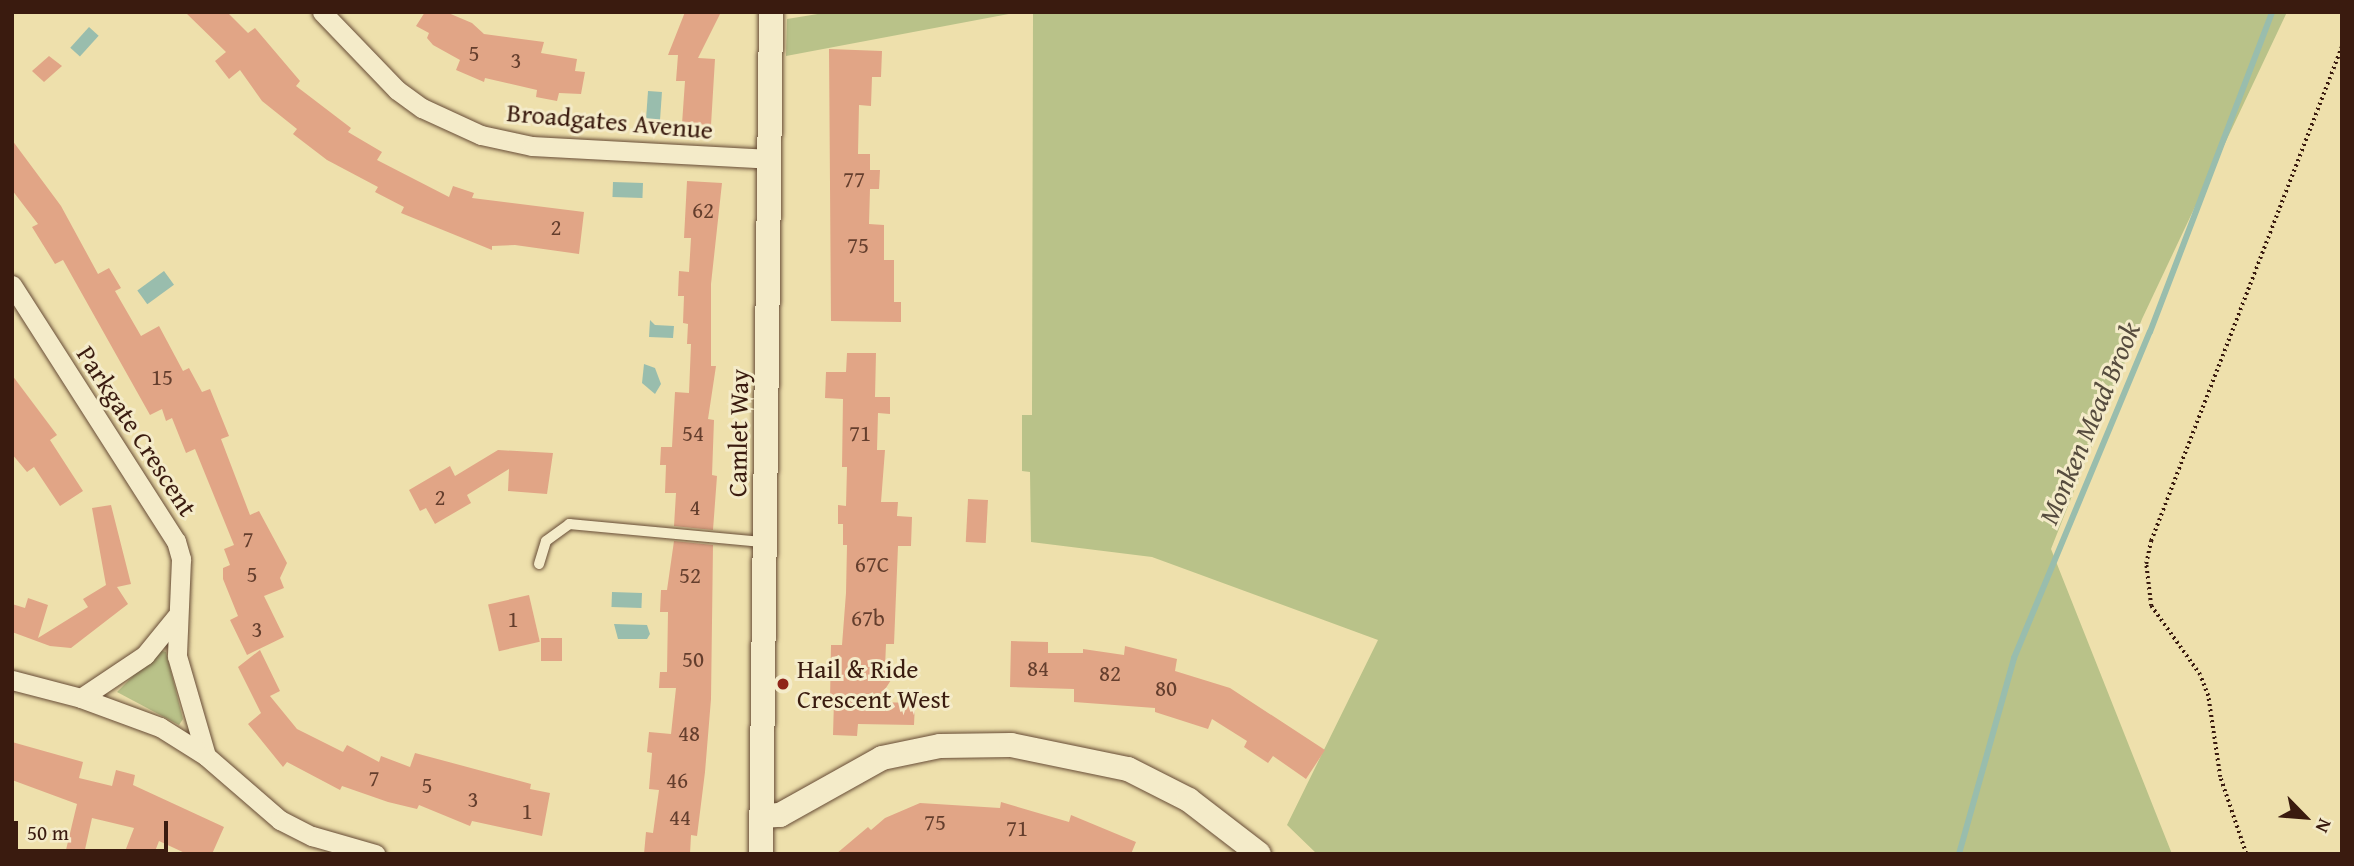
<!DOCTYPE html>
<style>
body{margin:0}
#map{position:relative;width:2354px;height:866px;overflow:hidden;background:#eee0ac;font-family:"Gentium Book Plus",serif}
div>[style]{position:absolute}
.green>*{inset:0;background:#b9c289}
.water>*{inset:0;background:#99bdad;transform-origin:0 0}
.stream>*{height:6px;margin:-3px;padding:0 3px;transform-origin:3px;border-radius:3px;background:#99bdad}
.building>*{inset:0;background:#e1a586;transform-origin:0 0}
.path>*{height:3.5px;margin-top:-1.75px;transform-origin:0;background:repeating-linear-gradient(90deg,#3a1b0f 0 2px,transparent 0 5.5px)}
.roads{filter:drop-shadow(0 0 2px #674c36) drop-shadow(0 0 2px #674c36)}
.service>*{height:10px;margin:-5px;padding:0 5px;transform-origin:5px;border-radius:5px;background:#f4ebc9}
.minor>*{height:19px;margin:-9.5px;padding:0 9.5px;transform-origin:9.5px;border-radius:9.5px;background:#f4ebc9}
.tertiary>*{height:24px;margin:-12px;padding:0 12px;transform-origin:12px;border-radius:12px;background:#f4ebc9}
.dots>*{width:19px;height:19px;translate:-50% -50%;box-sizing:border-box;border:4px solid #f4ebc9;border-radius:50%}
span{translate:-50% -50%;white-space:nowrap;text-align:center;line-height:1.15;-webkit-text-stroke:6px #f4ebc9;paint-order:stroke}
.number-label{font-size:23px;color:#643e2d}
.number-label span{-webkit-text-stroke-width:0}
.street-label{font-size:26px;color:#3a1b0f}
.poi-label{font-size:26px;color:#3a1b0f}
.left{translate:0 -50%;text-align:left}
.water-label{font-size:28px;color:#564c3e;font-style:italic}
.frame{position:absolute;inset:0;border:14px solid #3a1b0f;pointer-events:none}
.north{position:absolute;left:2270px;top:782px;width:70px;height:70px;-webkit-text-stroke:5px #f4ebc9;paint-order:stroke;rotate:115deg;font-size:19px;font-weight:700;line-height:28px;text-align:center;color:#3a1b0f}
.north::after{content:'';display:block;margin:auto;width:24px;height:32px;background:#3a1b0f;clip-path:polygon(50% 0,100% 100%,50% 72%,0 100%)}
.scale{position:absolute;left:14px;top:821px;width:154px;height:32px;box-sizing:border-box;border:4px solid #3a1b0f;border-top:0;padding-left:9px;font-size:21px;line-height:24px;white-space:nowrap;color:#3a1b0f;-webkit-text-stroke:5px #f4ebc9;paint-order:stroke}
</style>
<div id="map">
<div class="green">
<i style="clip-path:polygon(830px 12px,1019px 12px,786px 56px,787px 19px)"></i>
<i style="clip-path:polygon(1033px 12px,2287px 12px,2142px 319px,2051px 549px,2172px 854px,1317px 854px,1287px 825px,1378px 640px,1152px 557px,1031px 542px,1030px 472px,1022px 471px,1022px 415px,1032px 415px)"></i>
<i style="clip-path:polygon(159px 650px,166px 652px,183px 719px,179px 725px,117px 692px)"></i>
</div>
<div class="water">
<i style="left:89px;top:27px;width:13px;height:28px;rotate:42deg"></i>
<i style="left:648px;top:91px;width:14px;height:28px;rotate:4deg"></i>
<i style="left:613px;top:182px;width:30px;height:15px;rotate:2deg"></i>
<i style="left:164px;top:271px;width:17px;height:33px;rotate:54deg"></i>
<i style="clip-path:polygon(650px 320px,655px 325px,674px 326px,673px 338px,649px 337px)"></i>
<i style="clip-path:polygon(644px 364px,655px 368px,661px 384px,655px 394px,642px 383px)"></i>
<i style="left:612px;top:592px;width:30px;height:15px;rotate:2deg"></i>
<i style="clip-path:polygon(614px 624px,647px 625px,650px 634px,647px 639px,618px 639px)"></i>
</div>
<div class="stream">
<i style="left:1959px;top:854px;width:204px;rotate:-74.3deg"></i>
<i style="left:2014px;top:658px;width:353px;rotate:-67.4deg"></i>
<i style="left:2150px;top:332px;width:342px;rotate:-69.1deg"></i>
</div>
<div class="building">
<i style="clip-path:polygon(185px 12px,227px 12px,248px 33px,255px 28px,300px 81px,296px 86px,351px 128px,348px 132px,382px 152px,377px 160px,449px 197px,453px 186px,474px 193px,472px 198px,584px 212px,579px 254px,515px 245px,492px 246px,492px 250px,401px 213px,404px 207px,375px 192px,378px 187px,327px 160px,293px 134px,297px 129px,262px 101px,240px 70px,229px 79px,215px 61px,226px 52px)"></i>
<i style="clip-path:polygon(425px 12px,446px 12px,472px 23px,484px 34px,544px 42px,541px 53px,577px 59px,575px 71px,585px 72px,581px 94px,559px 93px,557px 101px,536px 97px,537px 90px,485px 78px,484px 82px,456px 70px,460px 60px,433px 45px,427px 38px,429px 33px,416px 26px)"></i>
<i style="clip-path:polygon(685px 12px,721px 12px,698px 58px,715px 59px,711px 125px,682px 124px,685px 81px,676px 81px,678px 55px,668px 55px)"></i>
<i style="clip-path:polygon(829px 49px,882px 51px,881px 77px,872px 77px,871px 106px,859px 105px,858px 154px,870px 154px,870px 170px,880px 170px,879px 189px,870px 189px,869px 224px,884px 225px,884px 260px,894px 260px,894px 302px,901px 302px,901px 322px,831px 321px)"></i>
<i style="clip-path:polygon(49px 56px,62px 66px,44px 82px,32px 71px)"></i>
<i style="clip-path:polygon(12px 140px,61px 206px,98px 274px,109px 268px,121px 288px,115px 291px,141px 336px,159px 326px,183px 371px,189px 368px,202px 392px,210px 389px,229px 436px,221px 439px,250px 515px,259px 511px,287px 563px,280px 578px,284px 588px,264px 596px,284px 637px,247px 655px,230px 620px,238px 616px,223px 579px,223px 568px,230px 565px,224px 549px,234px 545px,195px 449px,186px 453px,172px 418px,166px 421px,162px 409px,150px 415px,63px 260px,55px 264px,32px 227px,38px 224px,12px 190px)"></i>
<i style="clip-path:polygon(687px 181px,722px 183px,711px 284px,711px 366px,716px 366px,708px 419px,714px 420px,712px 475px,717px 476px,713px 530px,674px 526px,676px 493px,665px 493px,666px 465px,660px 465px,661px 447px,672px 447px,675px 392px,689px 393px,691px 344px,687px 344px,688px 324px,683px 323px,684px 296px,678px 296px,679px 271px,689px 272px,691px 238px,684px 238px)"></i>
<i style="clip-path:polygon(847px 353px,876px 353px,875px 397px,890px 397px,890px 414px,878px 413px,877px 450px,885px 450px,881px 502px,898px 502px,897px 516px,912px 517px,911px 546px,898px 546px,894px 644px,886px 644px,885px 668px,891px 680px,877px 702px,915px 703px,914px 725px,858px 724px,857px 736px,833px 735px,834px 700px,830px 700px,831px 645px,842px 645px,846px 593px,847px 545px,843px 545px,843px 524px,838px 524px,838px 505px,846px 506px,847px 467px,842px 467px,843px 399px,825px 398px,826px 372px,846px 372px)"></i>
<i style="clip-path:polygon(12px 375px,57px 435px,50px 440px,83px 491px,60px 506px,34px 467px,27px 472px,12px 454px)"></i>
<i style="clip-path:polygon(498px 450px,553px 453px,547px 494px,508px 491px,509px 469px,467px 495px,471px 503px,435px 524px,426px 508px,420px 511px,409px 490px,450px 466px,455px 476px)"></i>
<i style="left:968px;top:499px;width:20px;height:43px;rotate:3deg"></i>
<i style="clip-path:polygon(111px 505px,131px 584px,117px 587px,128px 604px,71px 648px,50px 646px,12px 632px,12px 604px,25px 608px,28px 598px,48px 605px,38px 638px,88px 607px,83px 599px,106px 585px,92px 508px)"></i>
<i style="clip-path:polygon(674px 541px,713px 545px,711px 699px,705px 772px,697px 836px,691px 835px,690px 854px,644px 854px,646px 832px,653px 833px,659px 790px,649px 789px,652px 753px,647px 752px,649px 732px,671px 734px,676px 688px,659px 688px,660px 672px,667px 672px,668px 612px,660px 612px,661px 590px,667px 590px)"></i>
<i style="left:529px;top:595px;width:48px;height:42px;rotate:77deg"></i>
<i style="left:541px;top:638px;width:21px;height:23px"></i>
<i style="clip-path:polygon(1011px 641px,1048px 642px,1048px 653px,1083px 653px,1083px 649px,1124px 655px,1125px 646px,1177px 659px,1175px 671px,1230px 688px,1325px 750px,1306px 779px,1273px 756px,1268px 763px,1244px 747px,1247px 741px,1212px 719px,1208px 729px,1155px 712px,1155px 708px,1074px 702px,1074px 689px,1010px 687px)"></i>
<i style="clip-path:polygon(260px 650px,280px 691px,270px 696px,297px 729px,343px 752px,347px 745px,379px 762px,381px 756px,410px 767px,415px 753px,531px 784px,530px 789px,550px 793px,542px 836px,472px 821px,470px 826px,419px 805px,417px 809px,388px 802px,342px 786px,340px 790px,287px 762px,283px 767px,248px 724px,261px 713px,238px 667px)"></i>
<i style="clip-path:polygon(12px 742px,83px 762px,79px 778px,112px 786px,116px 770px,135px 775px,133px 785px,224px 827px,212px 854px,187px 854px,159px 841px,154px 854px,124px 854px,134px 828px,92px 818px,84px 854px,65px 854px,77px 804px,12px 780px)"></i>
<i style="clip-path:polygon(1001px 802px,1069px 822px,1071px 815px,1136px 842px,1131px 854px,836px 854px,868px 827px,871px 830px,885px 818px,920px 803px,1000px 808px)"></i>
</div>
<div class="path">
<i style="left:2246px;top:854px;width:81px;rotate:-108.7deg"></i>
<i style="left:2220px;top:777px;width:82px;rotate:-98.4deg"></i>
<i style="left:2208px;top:696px;width:22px;rotate:-111deg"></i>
<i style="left:2200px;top:675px;width:85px;rotate:-125.4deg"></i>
<i style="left:2151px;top:606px;width:42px;rotate:-96.8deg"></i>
<i style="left:2146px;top:564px;width:24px;rotate:-78deg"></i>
<i style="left:2151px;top:541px;width:531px;rotate:-68.9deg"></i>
</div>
<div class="roads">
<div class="service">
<i style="left:539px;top:564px;width:24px;rotate:-73deg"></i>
<i style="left:546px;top:541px;width:29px;rotate:-36deg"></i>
<i style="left:569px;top:524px;width:194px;rotate:5.3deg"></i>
</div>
<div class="minor">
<i style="left:322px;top:12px;width:108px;rotate:46.1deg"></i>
<i style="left:397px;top:90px;width:31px;rotate:36deg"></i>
<i style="left:422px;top:108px;width:65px;rotate:24.6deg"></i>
<i style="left:481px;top:135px;width:52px;rotate:12.2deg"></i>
<i style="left:532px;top:146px;width:238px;rotate:3.1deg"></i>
<i style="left:12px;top:285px;width:304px;rotate:57.4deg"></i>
<i style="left:176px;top:541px;width:19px;rotate:74deg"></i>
<i style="left:181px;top:559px;width:97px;rotate:92.4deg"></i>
<i style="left:177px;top:656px;width:104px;rotate:73.8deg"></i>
<i style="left:12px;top:680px;width:71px;rotate:14.6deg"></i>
<i style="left:81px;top:698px;width:84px;rotate:20.2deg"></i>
<i style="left:160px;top:727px;width:54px;rotate:32.2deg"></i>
<i style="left:206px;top:756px;width:98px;rotate:40.9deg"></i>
<i style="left:280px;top:820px;width:36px;rotate:27deg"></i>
<i style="left:312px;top:836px;width:66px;rotate:15.9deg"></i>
<i style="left:81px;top:698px;width:77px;rotate:-33.9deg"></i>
<i style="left:145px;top:655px;width:49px;rotate:-50.8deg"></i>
</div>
<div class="tertiary">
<i style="left:764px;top:816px;width:16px;rotate:-4deg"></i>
<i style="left:780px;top:815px;width:117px;rotate:-29.2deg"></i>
<i style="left:882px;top:758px;width:59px;rotate:-11.7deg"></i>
<i style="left:940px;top:746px;width:71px;rotate:-0.8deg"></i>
<i style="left:1011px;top:745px;width:119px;rotate:11.6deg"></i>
<i style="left:1128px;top:769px;width:68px;rotate:26.9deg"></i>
<i style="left:1189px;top:800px;width:88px;rotate:37.6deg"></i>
<i style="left:761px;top:854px;width:842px;rotate:-89.32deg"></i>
</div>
</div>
<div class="dots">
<i style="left:783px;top:684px;background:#8f2418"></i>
</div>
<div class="number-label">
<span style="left:474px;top:53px">5</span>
<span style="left:516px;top:60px">3</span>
<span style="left:854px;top:179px">77</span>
<span style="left:703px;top:210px">62</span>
<span style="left:556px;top:227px">2</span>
<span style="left:858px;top:245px">75</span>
<span style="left:162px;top:377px">15</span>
<span style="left:693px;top:433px">54</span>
<span style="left:860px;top:433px">71</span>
<span style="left:440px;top:497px">2</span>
<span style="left:695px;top:507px">4</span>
<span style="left:248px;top:539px">7</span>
<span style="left:872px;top:564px">67C</span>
<span style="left:252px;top:574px">5</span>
<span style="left:690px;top:575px">52</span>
<span style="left:868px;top:618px">67b</span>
<span style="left:513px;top:619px">1</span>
<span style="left:257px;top:629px">3</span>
<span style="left:693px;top:659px">50</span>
<span style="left:1038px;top:668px">84</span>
<span style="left:1110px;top:673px">82</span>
<span style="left:1166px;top:688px">80</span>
<span style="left:689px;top:733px">48</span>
<span style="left:374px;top:778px">7</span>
<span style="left:677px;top:780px">46</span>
<span style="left:427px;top:785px">5</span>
<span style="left:473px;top:799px">3</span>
<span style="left:527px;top:811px">1</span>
<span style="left:680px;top:817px">44</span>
<span style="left:935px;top:822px">75</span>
<span style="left:1017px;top:828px">71</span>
</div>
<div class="street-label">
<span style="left:610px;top:121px;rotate:5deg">Broadgates Avenue</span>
<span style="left:137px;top:431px;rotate:57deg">Parkgate Crescent</span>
<span style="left:738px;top:433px;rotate:-89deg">Camlet Way</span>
</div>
<div class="poi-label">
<span class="left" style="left:797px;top:684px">Hail &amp; Ride<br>Crescent West</span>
</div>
<div class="water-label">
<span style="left:2089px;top:423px;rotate:-67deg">Monken Mead Brook</span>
</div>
<div class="frame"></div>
<div class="north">N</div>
<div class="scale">50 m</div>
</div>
